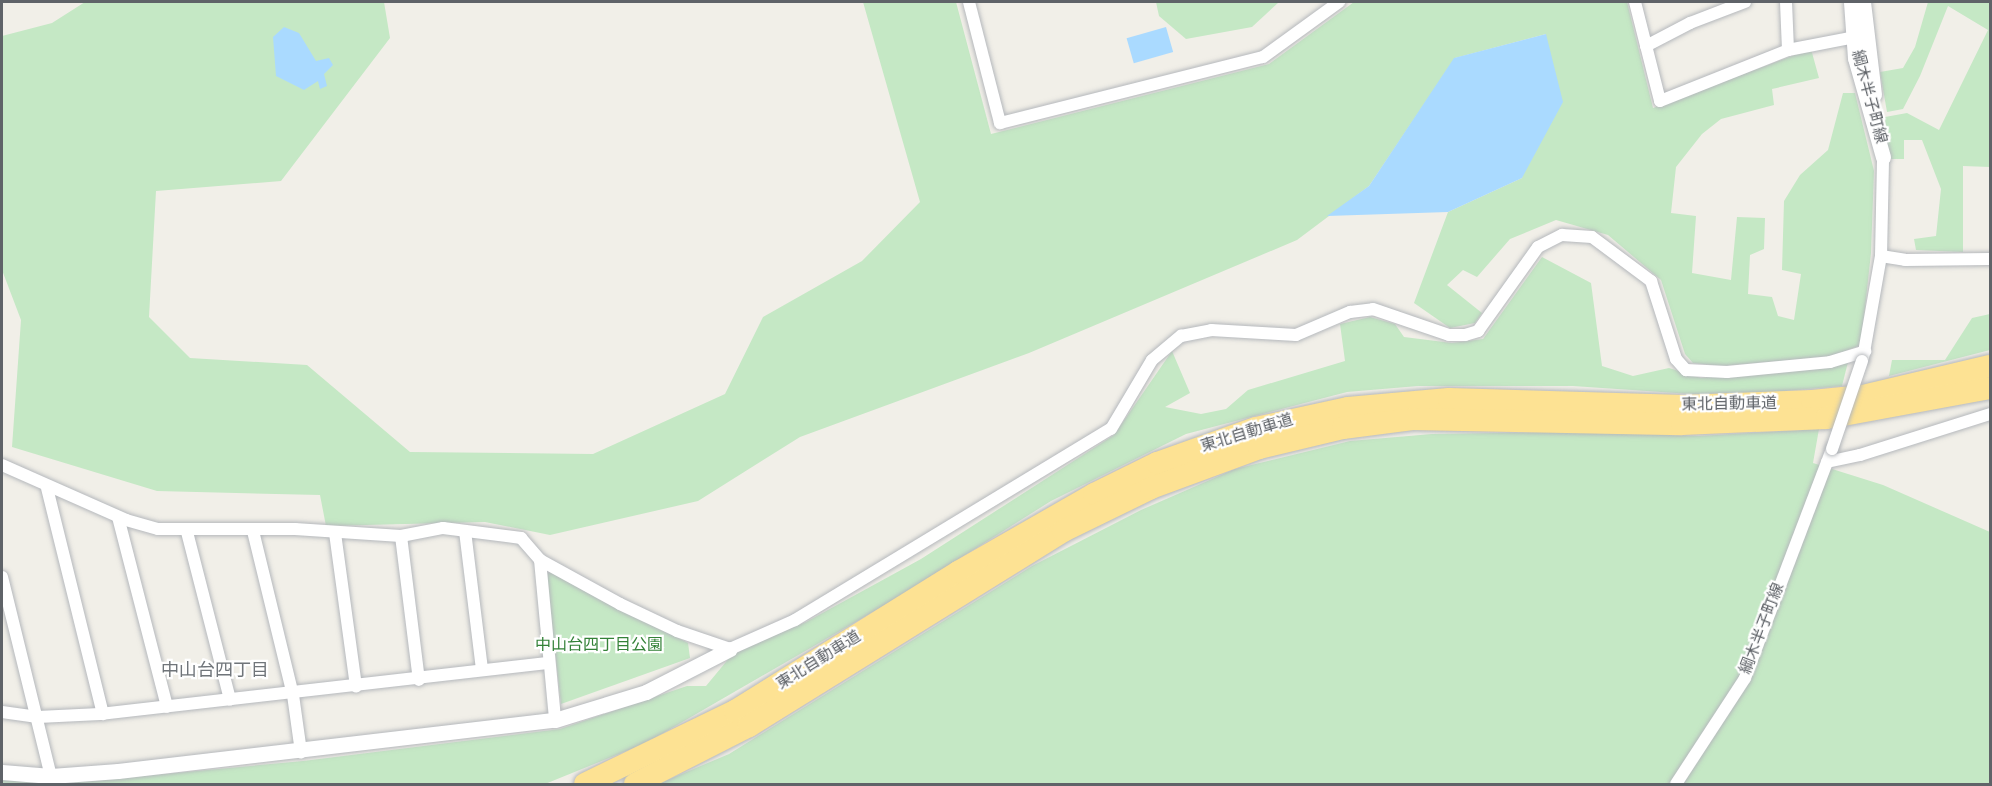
<!DOCTYPE html>
<meta charset="utf-8">
<style>
body{margin:0}
#map{position:relative;width:1992px;height:786px;overflow:hidden;background:#f1efe8;font-family:Overpass,"Noto Sans JP",sans-serif}
div>[style]{position:absolute}
.green>*{inset:0;background:#c5e8c5}
.water>*{inset:0;background:#aadaff;transform-origin:0 0}
.roads{filter:drop-shadow(0 0 2px #b5b8bc) drop-shadow(0 0 2px #b5b8bc)}
.minor>*{height:12px;margin:-6px;padding:0 6px;transform-origin:6px;border-radius:6px;background:#fff}
.tertiary>*{height:15px;margin:-7.5px;padding:0 7.5px;transform-origin:7.5px;border-radius:7.5px;background:#fff}
.motorway>*{height:22px;margin:-11px;padding:0 11px;transform-origin:11px;border-radius:11px;background:#fde293}
.bridges{filter:drop-shadow(0 0 2px #b5b8bc) drop-shadow(0 0 2px #b5b8bc)}
.minor-bridge>*{height:12px;margin:-6px;padding:0 6px;transform-origin:6px;border-radius:6px;background:#fff}
span{translate:-50% -50%;white-space:nowrap;text-align:center;line-height:1.15;-webkit-text-stroke:4.5px #fff;paint-order:stroke}
.street-label{font-size:16px;color:#5f6368}
.park-label{font-size:16px;color:#348238}
.neighbourhood-label{font-size:18px;color:#70757a}
.frame{position:absolute;inset:0;border:3px solid #5f6368;pointer-events:none}
</style>
<div id="map">
<div class="green">
<i style="clip-path:polygon(85px 2px,384px 2px,390px 38px,281px 181px,156px 191px,149px 317px,190px 358px,307px 365px,410px 452px,593px 454px,725px 394px,763px 317px,862px 261px,920px 202px,863px 2px,956px 2px,991px 134px,1269px 64px,1354px 2px,1627px 2px,1653px 108px,1811px 49px,1819px 78px,1772px 89px,1774px 105px,1721px 119px,1702px 134px,1676px 167px,1671px 213px,1696px 216px,1692px 273px,1731px 280px,1737px 217px,1765px 218px,1764px 249px,1750px 255px,1748px 294px,1772px 297px,1778px 316px,1794px 320px,1801px 274px,1782px 270px,1784px 201px,1800px 175px,1828px 150px,1843px 93px,1855px 93px,1874px 171px,1871px 253px,1861px 345px,1829px 357px,1721px 366px,1693px 363px,1685px 354px,1661px 280px,1608px 235px,1556px 220px,1510px 239px,1477px 277px,1463px 270px,1447px 285px,1482px 313px,1475px 323px,1450px 328px,1414px 303px,1448px 212px,1522px 178px,1546px 34px,1455px 58px,1369px 186px,1297px 240px,1029px 353px,800px 437px,698px 501px,550px 535px,485px 522px,326px 526px,320px 495px,157px 491px,12px 447px,21px 320px,2px 270px,2px 36px,52px 23px)"></i>
<i style="clip-path:polygon(1156px 2px,1279px 2px,1252px 27px,1186px 39px,1159px 16px)"></i>
<i style="clip-path:polygon(1928px 2px,1990px 2px,1990px 167px,1963px 166px,1963px 252px,1916px 250px,1914px 239px,1936px 236px,1941px 189px,1922px 140px,1904px 140px,1904px 159px,1888px 159px,1885px 117px,1907px 113px,1939px 130px,1988px 30px,1948px 6px,1920px 76px,1903px 109px,1887px 112px,1880px 72px,1903px 68px,1915px 47px)"></i>
<i style="clip-path:polygon(1542px 257px,1591px 283px,1602px 366px,1633px 376px,1669px 368px,1701px 378px,1848px 362px,1842px 386px,1762px 393px,1691px 394px,1573px 386px,1418px 386px,1347px 392px,1186px 434px,1051px 501px,897px 598px,646px 743px,545px 784px,2px 784px,2px 777px,51px 784px,110px 779px,303px 761px,560px 729px,687px 686px,706px 686px,735px 651px,806px 622px,921px 559px,1114px 435px,1172px 351px,1190px 393px,1165px 407px,1201px 414px,1226px 409px,1248px 390px,1345px 361px,1340px 324px,1370px 317px,1395px 324px,1404px 337px,1452px 343px,1483px 339px)"></i>
<i style="clip-path:polygon(1990px 314px,1990px 350px,1889px 376px,1892px 360px,1945px 360px,1972px 318px)"></i>
<i style="clip-path:polygon(1819px 429px,1813px 463px,1883px 485px,1990px 532px,1990px 784px,658px 784px,729px 754px,1032px 566px,1141px 510px,1235px 469px,1350px 441px,1432px 434px,1559px 432px,1699px 436px)"></i>
<i style="clip-path:polygon(546px 573px,552px 573px,688px 643px,690px 658px,561px 704px)"></i>
</div>
<div class="water">
<i style="clip-path:polygon(284px 27px,299px 33px,316px 61px,329px 58px,333px 65px,324px 74px,327px 86px,320px 89px,318px 81px,304px 90px,276px 76px,273px 37px)"></i>
<i style="left:1166px;top:27px;width:26px;height:41px;rotate:74deg"></i>
<i style="clip-path:polygon(1546px 34px,1563px 102px,1522px 178px,1448px 212px,1327px 216px,1369px 186px,1454px 58px)"></i>
</div>
<div class="roads">
<div class="minor">
<i style="left:969px;top:2px;width:125px;rotate:75.6deg"></i>
<i style="left:1000px;top:123px;width:271px;rotate:-14.1deg"></i>
<i style="left:1263px;top:57px;width:94px;rotate:-35.9deg"></i>
<i style="left:1635px;top:2px;width:102px;rotate:75.8deg"></i>
<i style="left:1660px;top:101px;width:138px;rotate:-21.7deg"></i>
<i style="left:1788px;top:50px;width:73px;rotate:-11deg"></i>
<i style="left:1786px;top:2px;width:48px;rotate:87.6deg"></i>
<i style="left:1646px;top:46px;width:50px;rotate:-27.6deg"></i>
<i style="left:1690px;top:23px;width:59px;rotate:-20.9deg"></i>
<i style="left:1881px;top:256px;width:24px;rotate:9deg"></i>
<i style="left:1905px;top:260px;width:85px;rotate:-0.7deg"></i>
<i style="left:1863px;top:358px;width:104px;rotate:-80deg"></i>
<i style="left:1881px;top:256px;width:99px;rotate:-88.8deg"></i>
<i style="left:1827px;top:462px;width:34px;rotate:-12deg"></i>
<i style="left:1860px;top:455px;width:136px;rotate:-17.5deg"></i>
<i style="left:2px;top:465px;width:136px;rotate:23.9deg"></i>
<i style="left:126px;top:520px;width:33px;rotate:16deg"></i>
<i style="left:158px;top:529px;width:137px"></i>
<i style="left:295px;top:529px;width:106px;rotate:3.8deg"></i>
<i style="left:401px;top:536px;width:43px;rotate:-10.8deg"></i>
<i style="left:443px;top:528px;width:79px;rotate:7.3deg"></i>
<i style="left:521px;top:538px;width:29px;rotate:49deg"></i>
<i style="left:540px;top:560px;width:91px;rotate:28.8deg"></i>
<i style="left:620px;top:604px;width:63px;rotate:25.3deg"></i>
<i style="left:677px;top:631px;width:56px;rotate:18.8deg"></i>
<i style="left:730px;top:649px;width:71px;rotate:-24deg"></i>
<i style="left:795px;top:620px;width:369px;rotate:-31.2deg"></i>
<i style="left:1111px;top:429px;width:80px;rotate:-59.3deg"></i>
<i style="left:1152px;top:360px;width:38px;rotate:-40deg"></i>
<i style="left:1181px;top:336px;width:31px;rotate:-11deg"></i>
<i style="left:1211px;top:330px;width:85px;rotate:3.4deg"></i>
<i style="left:1296px;top:335px;width:59px;rotate:-23.1deg"></i>
<i style="left:1350px;top:312px;width:23px;rotate:-7deg"></i>
<i style="left:1373px;top:309px;width:80px;rotate:18.9deg"></i>
<i style="left:1449px;top:335px;width:16px"></i>
<i style="left:1465px;top:335px;width:14px;rotate:-17deg"></i>
<i style="left:1478px;top:331px;width:103px;rotate:-54.5deg"></i>
<i style="left:1538px;top:247px;width:27px;rotate:-27deg"></i>
<i style="left:1562px;top:235px;width:30px;rotate:4deg"></i>
<i style="left:1592px;top:237px;width:74px;rotate:36.7deg"></i>
<i style="left:1651px;top:281px;width:82px;rotate:72.2deg"></i>
<i style="left:1676px;top:359px;width:15px;rotate:48deg"></i>
<i style="left:1686px;top:370px;width:41px;rotate:2.8deg"></i>
<i style="left:1727px;top:372px;width:103px;rotate:-5.5deg"></i>
<i style="left:1830px;top:362px;width:37px;rotate:-17deg"></i>
<i style="left:47px;top:488px;width:233px;rotate:76.1deg"></i>
<i style="left:118px;top:517px;width:196px;rotate:75.5deg"></i>
<i style="left:253px;top:531px;width:169px;rotate:76.3deg"></i>
<i style="left:293px;top:695px;width:58px;rotate:82deg"></i>
<i style="left:465px;top:531px;width:140px;rotate:83deg"></i>
<i style="left:187px;top:532px;width:173px;rotate:75.6deg"></i>
<i style="left:335px;top:533px;width:155px;rotate:82.2deg"></i>
<i style="left:401px;top:536px;width:145px;rotate:82.9deg"></i>
<i style="left:540px;top:560px;width:161px;rotate:84.6deg"></i>
<i style="left:2px;top:577px;width:205px;rotate:76.2deg"></i>
<i style="left:2px;top:712px;width:36px;rotate:8deg"></i>
<i style="left:38px;top:717px;width:62px;rotate:-2.8deg"></i>
<i style="left:100px;top:714px;width:450px;rotate:-6.5deg"></i>
<i style="left:1676px;top:784px;width:126px;rotate:-56.9deg"></i>
<i style="left:1745px;top:678px;width:245px;rotate:-69.2deg"></i>
</div>
<div class="tertiary">
<i style="left:1851px;top:2px;width:56px;rotate:85.9deg"></i>
<i style="left:1855px;top:58px;width:103px;rotate:74.2deg"></i>
<i style="left:1863px;top:2px;width:93px;rotate:83.2deg"></i>
<i style="left:2px;top:772px;width:49px;rotate:4.7deg"></i>
<i style="left:51px;top:776px;width:67px;rotate:-4.3deg"></i>
<i style="left:118px;top:771px;width:440px;rotate:-6.7deg"></i>
<i style="left:555px;top:720px;width:95px;rotate:-17.1deg"></i>
<i style="left:646px;top:692px;width:94px;rotate:-27.1deg"></i>
</div>
<div class="motorway">
<i style="left:585px;top:784px;width:167px;rotate:-26deg"></i>
<i style="left:735px;top:711px;width:263px;rotate:-31.9deg"></i>
<i style="left:958px;top:572px;width:157px;rotate:-29.8deg"></i>
<i style="left:1094px;top:494px;width:70px;rotate:-26.2deg"></i>
<i style="left:1157px;top:463px;width:105px;rotate:-19.5deg"></i>
<i style="left:1256px;top:428px;width:94px;rotate:-12.3deg"></i>
<i style="left:1348px;top:408px;width:101px;rotate:-5.1deg"></i>
<i style="left:1449px;top:399px;width:235px;rotate:1.7deg"></i>
<i style="left:1684px;top:406px;width:128px;rotate:-2.2deg"></i>
<i style="left:1812px;top:401px;width:51px;rotate:-5.6deg"></i>
<i style="left:1863px;top:396px;width:130px;rotate:-13.3deg"></i>
<i style="left:635px;top:784px;width:128px;rotate:-27deg"></i>
<i style="left:749px;top:726px;width:370px;rotate:-31.8deg"></i>
<i style="left:1063px;top:531px;width:98px;rotate:-26deg"></i>
<i style="left:1151px;top:488px;width:115px;rotate:-20.3deg"></i>
<i style="left:1259px;top:448px;width:86px;rotate:-13.4deg"></i>
<i style="left:1343px;top:428px;width:70px;rotate:-7.4deg"></i>
<i style="left:1412px;top:419px;width:270px;rotate:1.1deg"></i>
<i style="left:1682px;top:424px;width:145px;rotate:-2.4deg"></i>
<i style="left:1827px;top:418px;width:166px;rotate:-10.4deg"></i>
</div>
</div>
<div class="bridges">
<div class="minor-bridge">
<i style="left:1832px;top:449px;width:93px;rotate:-71.2deg"></i>
</div>
</div>
<div class="street-label">
<span style="left:1868px;top:97px;rotate:75deg">綱木半子町線</span>
<span style="left:1729px;top:405px;rotate:-1deg">東北自動車道</span>
<span style="left:1247px;top:434px;rotate:-17deg">東北自動車道</span>
<span style="left:1763px;top:629px;rotate:-69deg">綱木半子町線</span>
<span style="left:819px;top:661px;rotate:-32deg">東北自動車道</span>
</div>
<div class="park-label">
<span style="left:599px;top:646px">中山台四丁目公園</span>
</div>
<div class="neighbourhood-label">
<span style="left:215px;top:672px">中山台四丁目</span>
</div>
<div class="frame"></div>
</div>
